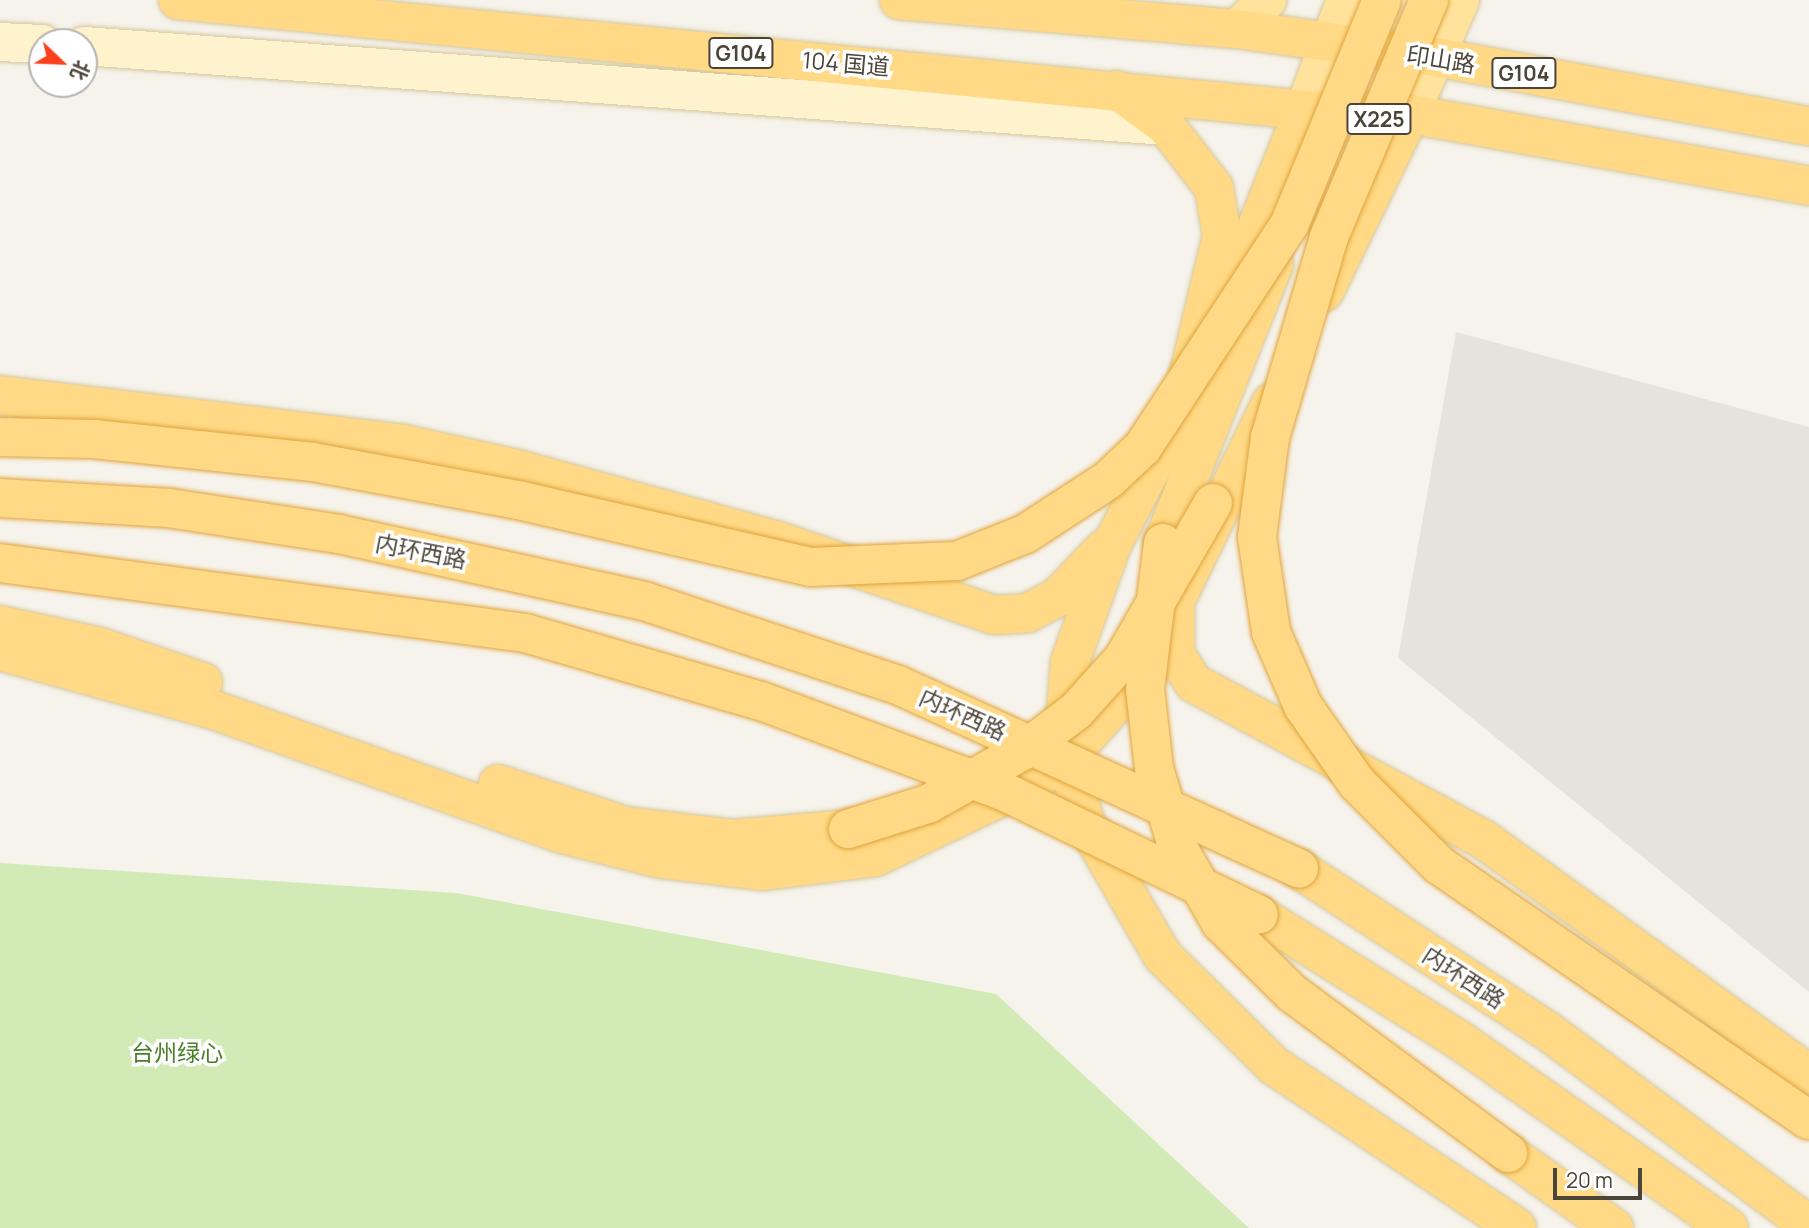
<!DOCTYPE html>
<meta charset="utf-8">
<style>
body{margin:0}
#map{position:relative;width:1809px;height:1228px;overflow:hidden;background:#f6f3ec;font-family:Manrope,"Noto Sans SC",sans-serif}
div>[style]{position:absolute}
.industrial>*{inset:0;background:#e6e2dd}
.green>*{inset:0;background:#d2eab5}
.roads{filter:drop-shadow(0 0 2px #d6c79b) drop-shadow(0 0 2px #d6c79b)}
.secondary>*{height:38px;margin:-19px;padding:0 19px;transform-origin:19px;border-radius:19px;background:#fff3cd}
.primary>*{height:38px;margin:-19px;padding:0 19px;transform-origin:19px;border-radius:19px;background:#ffe39c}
.trunk>*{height:38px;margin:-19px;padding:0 19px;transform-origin:19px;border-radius:19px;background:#ffd985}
.bridges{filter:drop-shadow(0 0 2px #e0a43c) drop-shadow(0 0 2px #e0a43c)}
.trunk-bridge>*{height:38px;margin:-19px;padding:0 19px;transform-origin:19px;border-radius:19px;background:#ffd985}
span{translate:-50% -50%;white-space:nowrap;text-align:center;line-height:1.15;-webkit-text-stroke:7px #fff;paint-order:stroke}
.shield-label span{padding:2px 5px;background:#fff;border:2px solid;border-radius:5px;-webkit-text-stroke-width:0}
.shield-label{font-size:21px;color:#4b4439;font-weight:700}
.street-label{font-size:23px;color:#4b4439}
.park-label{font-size:23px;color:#4a7f2a}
.north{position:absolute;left:28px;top:28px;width:70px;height:70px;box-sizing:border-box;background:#fff;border:2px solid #b7b4b0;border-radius:50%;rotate:113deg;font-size:19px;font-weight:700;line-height:28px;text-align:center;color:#4b4439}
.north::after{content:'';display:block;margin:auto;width:24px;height:32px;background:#fc3f1d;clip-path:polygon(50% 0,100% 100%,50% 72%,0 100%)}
.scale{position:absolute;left:1553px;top:1168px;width:89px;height:32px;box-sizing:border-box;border:4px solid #4b4439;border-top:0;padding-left:9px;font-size:21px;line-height:24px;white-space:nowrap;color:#4b4439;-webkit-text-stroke:5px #fff;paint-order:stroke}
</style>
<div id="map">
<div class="industrial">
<i style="clip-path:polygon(1456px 332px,1809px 427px,1809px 992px,1398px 658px)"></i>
</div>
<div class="green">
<i style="clip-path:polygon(0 863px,456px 893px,996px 994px,1249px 1228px,0 1228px)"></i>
</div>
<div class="roads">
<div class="secondary">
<i style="left:0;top:42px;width:42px;rotate:2.7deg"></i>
<i style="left:84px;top:46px;width:1085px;rotate:4.23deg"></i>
</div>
<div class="primary">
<i style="left:1237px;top:29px;width:42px;rotate:-44deg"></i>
<i style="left:1304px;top:110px;width:118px;rotate:-69.1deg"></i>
<i style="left:1410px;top:114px;width:124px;rotate:-66.3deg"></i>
</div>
<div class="trunk">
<i style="left:178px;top:0;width:1131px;rotate:5.58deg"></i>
<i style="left:1304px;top:110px;width:106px;rotate:2.2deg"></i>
<i style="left:1410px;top:114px;width:405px;rotate:10.2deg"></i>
<i style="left:899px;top:0;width:339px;rotate:4.9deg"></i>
<i style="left:1237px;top:29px;width:201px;rotate:8deg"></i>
<i style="left:1436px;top:57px;width:379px;rotate:10.5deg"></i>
<i style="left:1117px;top:90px;width:61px;rotate:36.3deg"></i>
<i style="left:1166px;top:126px;width:78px;rotate:52.3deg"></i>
<i style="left:1214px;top:188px;width:49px;rotate:80.5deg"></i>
<i style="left:1222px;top:236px;width:141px;rotate:103.5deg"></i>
<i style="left:1324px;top:292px;width:198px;rotate:-64.2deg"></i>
<i style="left:1226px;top:303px;width:208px;rotate:-68deg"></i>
<i style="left:0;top:395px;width:406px;rotate:6.9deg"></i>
<i style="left:403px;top:444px;width:121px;rotate:12.4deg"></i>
<i style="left:521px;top:470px;width:267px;rotate:15.4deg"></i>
<i style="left:778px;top:541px;width:228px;rotate:18.9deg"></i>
<i style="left:994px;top:615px;width:33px;rotate:-3deg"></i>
<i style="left:1027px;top:613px;width:34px;rotate:-27deg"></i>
<i style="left:1057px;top:598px;width:68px;rotate:-46.2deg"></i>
<i style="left:1190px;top:395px;width:168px;rotate:117.6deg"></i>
<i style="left:1112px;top:544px;width:125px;rotate:109.6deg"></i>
<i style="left:1070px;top:662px;width:86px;rotate:94.7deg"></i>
<i style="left:1063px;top:748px;width:77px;rotate:73.4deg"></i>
<i style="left:1085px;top:822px;width:154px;rotate:59.9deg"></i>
<i style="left:1162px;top:955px;width:156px;rotate:44.7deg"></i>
<i style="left:1273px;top:1065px;width:293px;rotate:33.7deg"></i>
<i style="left:1271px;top:403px;width:221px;rotate:115.8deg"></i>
<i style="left:1175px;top:602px;width:52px;rotate:90deg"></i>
<i style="left:1175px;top:654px;width:35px;rotate:57deg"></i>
<i style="left:1194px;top:683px;width:328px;rotate:28.4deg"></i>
<i style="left:1483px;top:839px;width:402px;rotate:35.8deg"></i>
<i style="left:1163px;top:543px;width:300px;rotate:-68.3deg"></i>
<i style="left:0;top:625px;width:102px;rotate:12.4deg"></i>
<i style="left:100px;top:647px;width:109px;rotate:18.8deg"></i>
<i style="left:0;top:651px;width:222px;rotate:15.4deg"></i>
<i style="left:214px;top:710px;width:366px;rotate:19.6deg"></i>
<i style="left:559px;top:833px;width:106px;rotate:14.2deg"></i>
<i style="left:662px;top:859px;width:102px;rotate:6.8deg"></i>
<i style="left:763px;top:871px;width:113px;rotate:-7.1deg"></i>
<i style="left:875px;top:857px;width:176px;rotate:-25.5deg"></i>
<i style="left:1034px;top:781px;width:39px;rotate:-35deg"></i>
<i style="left:1066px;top:759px;width:82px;rotate:-48deg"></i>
<i style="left:1121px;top:698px;width:62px;rotate:-60.1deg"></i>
<i style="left:498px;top:784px;width:134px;rotate:18.3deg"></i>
<i style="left:625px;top:826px;width:110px;rotate:6.8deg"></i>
<i style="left:734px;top:839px;width:114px;rotate:-5deg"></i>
<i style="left:1299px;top:869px;width:298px;rotate:33.1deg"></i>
<i style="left:1549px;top:1032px;width:324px;rotate:36.6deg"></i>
<i style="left:1259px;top:915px;width:239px;rotate:32deg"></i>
<i style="left:1462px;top:1042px;width:325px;rotate:34.9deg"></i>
<i style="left:1508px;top:1153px;width:130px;rotate:35.3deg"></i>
</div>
</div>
<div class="bridges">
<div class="trunk-bridge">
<i style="left:1429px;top:0;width:257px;rotate:112.9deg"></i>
<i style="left:1329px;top:237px;width:209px;rotate:106.4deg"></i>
<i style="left:1270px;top:437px;width:101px;rotate:97.4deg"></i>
<i style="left:1257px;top:537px;width:96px;rotate:81.6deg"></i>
<i style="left:1271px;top:632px;width:81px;rotate:66.6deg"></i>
<i style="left:1303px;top:706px;width:94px;rotate:55deg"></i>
<i style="left:1357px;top:783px;width:116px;rotate:45deg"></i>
<i style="left:1439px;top:865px;width:449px;rotate:34.6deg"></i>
<i style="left:0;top:437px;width:94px;rotate:1.2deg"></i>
<i style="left:94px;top:439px;width:220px;rotate:6deg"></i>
<i style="left:313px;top:462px;width:208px;rotate:10.5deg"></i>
<i style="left:518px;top:500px;width:300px;rotate:12.9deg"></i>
<i style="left:810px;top:567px;width:147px;rotate:-2.3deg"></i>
<i style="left:957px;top:561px;width:73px;rotate:-21.7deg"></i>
<i style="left:1025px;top:534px;width:99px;rotate:-33deg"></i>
<i style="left:1108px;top:480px;width:48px;rotate:-43.3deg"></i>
<i style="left:1143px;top:447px;width:268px;rotate:-56.7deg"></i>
<i style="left:1290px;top:223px;width:241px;rotate:-67.6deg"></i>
<i style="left:0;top:498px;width:169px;rotate:3.4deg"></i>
<i style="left:169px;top:508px;width:172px;rotate:8.7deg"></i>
<i style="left:339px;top:534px;width:315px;rotate:12.4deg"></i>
<i style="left:647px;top:602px;width:264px;rotate:18.3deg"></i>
<i style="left:898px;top:685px;width:441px;rotate:24.6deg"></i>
<i style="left:1163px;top:543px;width:147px;rotate:97deg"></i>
<i style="left:1145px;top:689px;width:80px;rotate:83.5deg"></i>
<i style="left:1154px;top:768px;width:81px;rotate:73.6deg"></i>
<i style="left:1177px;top:846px;width:89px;rotate:60.3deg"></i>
<i style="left:1221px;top:923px;width:100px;rotate:44.6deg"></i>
<i style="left:1292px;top:993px;width:269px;rotate:36.5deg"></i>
<i style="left:0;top:563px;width:530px;rotate:7.59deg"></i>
<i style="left:525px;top:633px;width:246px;rotate:16.1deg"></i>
<i style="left:761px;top:701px;width:258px;rotate:20.4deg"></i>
<i style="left:1003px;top:791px;width:284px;rotate:25.8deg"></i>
<i style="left:848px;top:829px;width:84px;rotate:-17.4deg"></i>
<i style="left:928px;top:804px;width:112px;rotate:-29.3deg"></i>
<i style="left:1026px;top:749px;width:63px;rotate:-37.2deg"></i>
<i style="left:1076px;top:711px;width:70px;rotate:-47.9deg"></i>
<i style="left:1123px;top:659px;width:180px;rotate:-60deg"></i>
</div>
</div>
<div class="shield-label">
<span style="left:741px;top:53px">G104</span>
<span style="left:1524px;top:73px">G104</span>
<span style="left:1379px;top:119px">X225</span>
</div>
<div class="street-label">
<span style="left:1441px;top:59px;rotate:9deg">印山路</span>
<span style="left:846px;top:63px;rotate:5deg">104 国道</span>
<span style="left:421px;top:551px;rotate:11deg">内环西路</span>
<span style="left:963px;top:714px;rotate:24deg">内环西路</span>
<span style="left:1464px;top:977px;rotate:33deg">内环西路</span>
</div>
<div class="park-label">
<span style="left:177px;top:1052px">台州绿心</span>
</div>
<div class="north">北</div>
<div class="scale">20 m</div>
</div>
